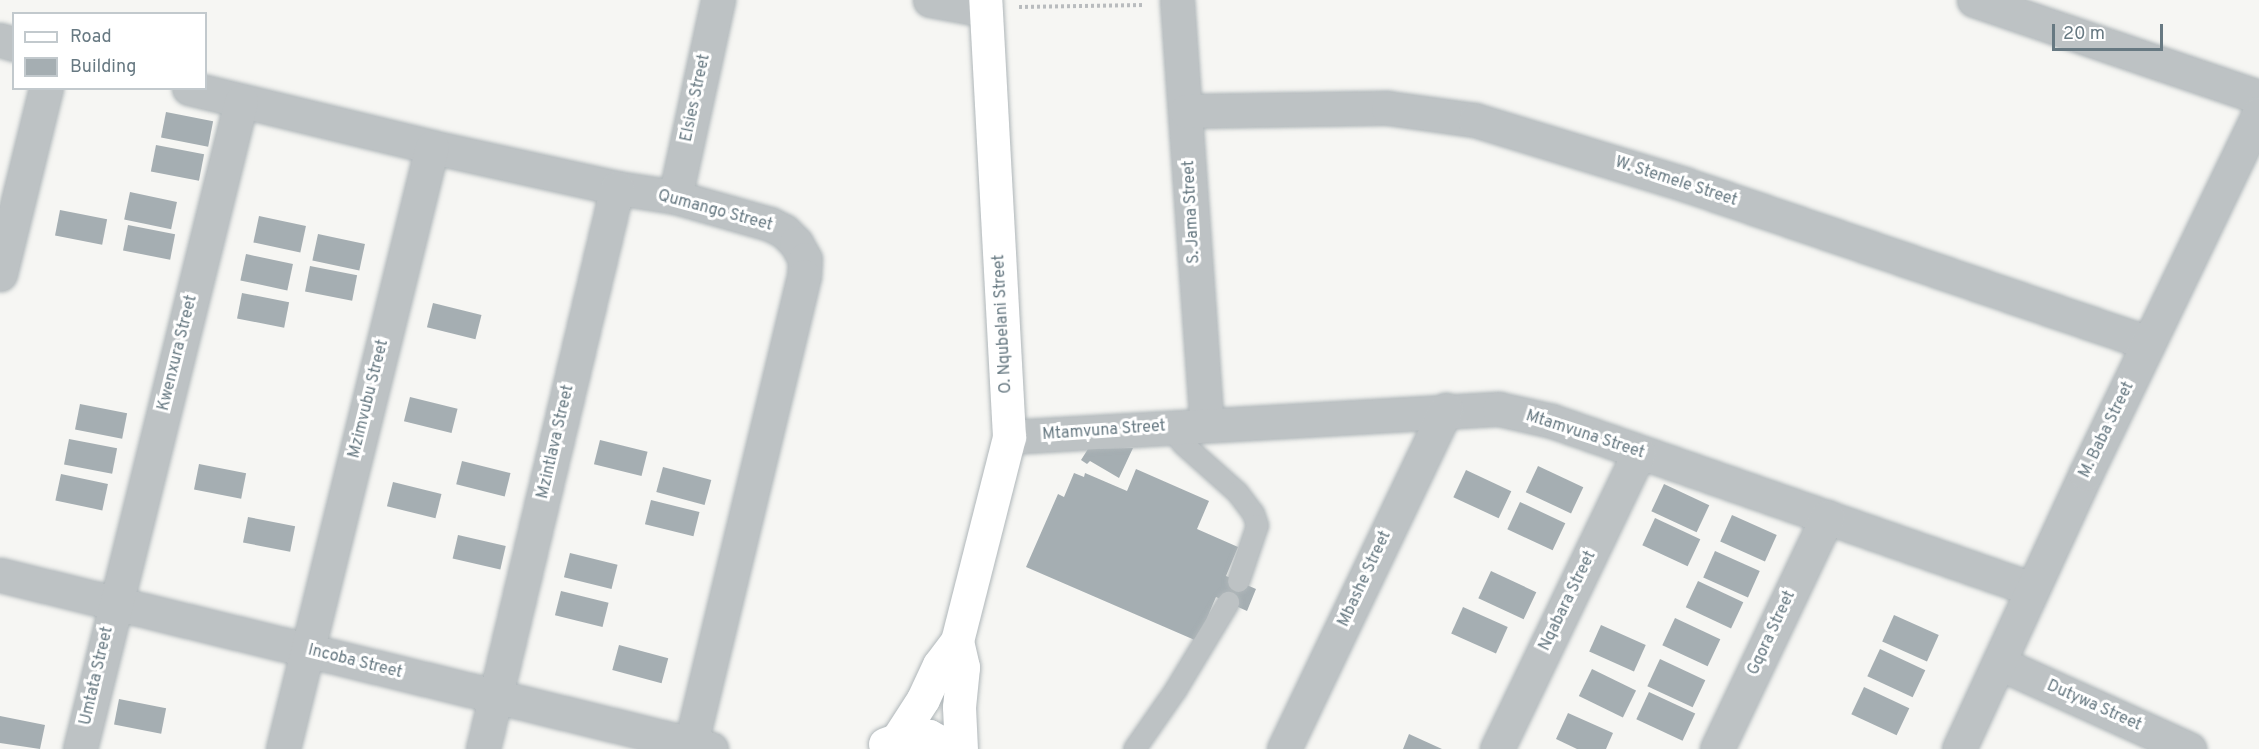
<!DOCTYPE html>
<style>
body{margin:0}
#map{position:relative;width:2259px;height:749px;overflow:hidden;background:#f6f6f3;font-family:Overpass,sans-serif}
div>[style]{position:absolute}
.building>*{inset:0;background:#a5aeb2;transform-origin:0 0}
.path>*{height:4px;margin-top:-2px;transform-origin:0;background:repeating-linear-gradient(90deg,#b9bcbe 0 3px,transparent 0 6px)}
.roads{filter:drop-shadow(0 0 2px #afb6b9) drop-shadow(0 0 2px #afb6b9)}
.lane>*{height:21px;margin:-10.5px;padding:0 10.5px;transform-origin:10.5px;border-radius:10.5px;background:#bdc2c4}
.street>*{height:33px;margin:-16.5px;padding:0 16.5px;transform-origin:16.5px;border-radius:16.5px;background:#bdc2c4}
.secondary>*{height:33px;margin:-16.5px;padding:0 16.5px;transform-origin:16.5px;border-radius:16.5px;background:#fff}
span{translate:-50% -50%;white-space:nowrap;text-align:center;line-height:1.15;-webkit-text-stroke:6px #fff;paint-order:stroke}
.street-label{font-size:16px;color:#677982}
.legend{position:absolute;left:12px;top:12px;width:195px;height:78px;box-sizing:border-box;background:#fff;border:2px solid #c2c9cd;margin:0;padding:8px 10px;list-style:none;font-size:18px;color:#677982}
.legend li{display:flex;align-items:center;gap:12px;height:30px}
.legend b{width:30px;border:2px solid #c2c9cd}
.scale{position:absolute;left:2052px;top:24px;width:111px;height:27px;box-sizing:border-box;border:3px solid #677982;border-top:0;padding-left:8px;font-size:18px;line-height:21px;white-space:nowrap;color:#677982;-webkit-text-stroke:4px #fff;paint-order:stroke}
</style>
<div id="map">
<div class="building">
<i style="left:166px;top:112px;width:48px;height:26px;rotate:11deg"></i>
<i style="left:156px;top:145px;width:49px;height:27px;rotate:11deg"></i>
<i style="left:130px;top:192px;width:48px;height:28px;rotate:12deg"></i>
<i style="left:60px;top:210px;width:48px;height:26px;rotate:11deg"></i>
<i style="left:259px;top:216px;width:48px;height:27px;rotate:12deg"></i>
<i style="left:128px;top:225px;width:48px;height:26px;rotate:11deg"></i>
<i style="left:318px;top:234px;width:48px;height:27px;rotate:12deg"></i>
<i style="left:246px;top:254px;width:48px;height:27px;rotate:12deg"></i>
<i style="left:310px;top:266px;width:48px;height:26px;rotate:11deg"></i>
<i style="left:242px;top:293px;width:48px;height:26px;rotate:11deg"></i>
<i style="left:433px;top:303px;width:50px;height:25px;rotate:14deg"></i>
<i style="left:410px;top:397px;width:49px;height:25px;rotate:14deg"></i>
<i style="left:80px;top:404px;width:48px;height:26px;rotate:11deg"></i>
<i style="left:69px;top:439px;width:49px;height:26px;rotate:11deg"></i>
<i style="left:600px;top:440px;width:49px;height:25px;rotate:14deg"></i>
<i style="clip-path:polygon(1133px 448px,1119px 478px,1090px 461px,1087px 464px,1081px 460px,1088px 449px)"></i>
<i style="left:462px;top:461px;width:50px;height:24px;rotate:14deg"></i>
<i style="left:199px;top:464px;width:48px;height:26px;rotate:11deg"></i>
<i style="left:1538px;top:466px;width:50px;height:29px;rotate:25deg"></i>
<i style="left:663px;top:467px;width:50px;height:26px;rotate:15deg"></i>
<i style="clip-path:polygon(1136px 469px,1209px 501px,1197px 529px,1238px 547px,1226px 576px,1256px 589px,1247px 611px,1216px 597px,1197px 641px,1026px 567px,1058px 494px,1064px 497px,1074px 473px,1084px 477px,1085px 473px,1127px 491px)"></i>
<i style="left:1466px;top:470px;width:50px;height:30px;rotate:25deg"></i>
<i style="left:61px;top:474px;width:48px;height:27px;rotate:12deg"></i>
<i style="left:393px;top:482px;width:50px;height:25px;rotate:14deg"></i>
<i style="left:1664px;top:484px;width:50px;height:30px;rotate:25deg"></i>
<i style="left:651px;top:500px;width:50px;height:25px;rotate:14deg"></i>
<i style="left:1520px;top:502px;width:50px;height:30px;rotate:25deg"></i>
<i style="left:1732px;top:515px;width:49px;height:29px;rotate:24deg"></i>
<i style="left:248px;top:517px;width:48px;height:26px;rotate:11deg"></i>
<i style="left:1655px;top:518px;width:50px;height:30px;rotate:25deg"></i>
<i style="left:458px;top:535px;width:49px;height:24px;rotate:13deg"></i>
<i style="left:1715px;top:551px;width:49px;height:29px;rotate:24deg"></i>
<i style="left:570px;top:553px;width:49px;height:25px;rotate:14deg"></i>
<i style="left:1491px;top:571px;width:50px;height:30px;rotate:25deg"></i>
<i style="left:1698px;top:581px;width:50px;height:29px;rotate:25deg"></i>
<i style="left:561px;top:591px;width:49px;height:25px;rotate:14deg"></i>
<i style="left:1463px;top:607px;width:49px;height:29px;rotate:24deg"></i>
<i style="left:1894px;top:615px;width:49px;height:29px;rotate:24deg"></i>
<i style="left:1675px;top:618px;width:50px;height:30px;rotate:25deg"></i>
<i style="left:1601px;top:625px;width:49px;height:29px;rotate:24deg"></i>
<i style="left:619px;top:645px;width:51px;height:26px;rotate:15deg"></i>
<i style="left:1880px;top:649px;width:50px;height:30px;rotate:25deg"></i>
<i style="left:1660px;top:659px;width:50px;height:30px;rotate:25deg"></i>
<i style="left:1592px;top:669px;width:49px;height:30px;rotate:26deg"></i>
<i style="left:1864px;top:687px;width:50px;height:30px;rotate:25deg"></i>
<i style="left:1649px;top:692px;width:51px;height:30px;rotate:25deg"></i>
<i style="left:119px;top:699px;width:48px;height:26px;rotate:11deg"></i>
<i style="clip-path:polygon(1568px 713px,1613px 733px,1606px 749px,1577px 749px,1556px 739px)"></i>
<i style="clip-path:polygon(0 716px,45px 725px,40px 749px,0 743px)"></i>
<i style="clip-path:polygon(1409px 734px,1442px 749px,1403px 749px)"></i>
</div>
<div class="path">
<i style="left:1019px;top:7px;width:125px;rotate:-0.9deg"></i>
</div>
<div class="roads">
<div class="lane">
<i style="left:1171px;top:427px;width:19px;rotate:55deg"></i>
<i style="left:1182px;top:443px;width:74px;rotate:41.7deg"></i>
<i style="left:1237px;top:492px;width:26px;rotate:53deg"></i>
<i style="left:1253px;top:513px;width:13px;rotate:72deg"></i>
<i style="left:1257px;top:525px;width:59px;rotate:108.7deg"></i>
<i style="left:1134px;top:749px;width:72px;rotate:-55.2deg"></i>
<i style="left:1175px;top:690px;width:103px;rotate:-58.9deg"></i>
</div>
<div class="street">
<i style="left:930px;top:0;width:56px;rotate:10.3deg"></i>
<i style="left:1177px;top:0;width:425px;rotate:86deg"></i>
<i style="left:1974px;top:0;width:301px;rotate:18.8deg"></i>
<i style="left:0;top:40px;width:15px;rotate:16deg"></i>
<i style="left:189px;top:88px;width:250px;rotate:13.6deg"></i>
<i style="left:432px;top:147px;width:189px;rotate:12.5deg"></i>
<i style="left:617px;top:188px;width:59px;rotate:8.8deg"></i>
<i style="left:675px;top:197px;width:99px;rotate:15.9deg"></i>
<i style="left:770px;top:224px;width:16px;rotate:27deg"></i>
<i style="left:784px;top:231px;width:17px;rotate:45deg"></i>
<i style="left:796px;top:243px;width:18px;rotate:61deg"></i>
<i style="left:805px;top:259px;width:17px;rotate:93deg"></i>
<i style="left:804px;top:276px;width:487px;rotate:103.6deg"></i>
<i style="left:1186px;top:111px;width:202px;rotate:-0.9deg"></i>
<i style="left:1388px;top:108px;width:88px;rotate:7.9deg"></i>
<i style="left:1475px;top:120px;width:219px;rotate:17deg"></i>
<i style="left:1684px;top:184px;width:490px;rotate:18.9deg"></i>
<i style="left:675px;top:197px;width:202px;rotate:-77.7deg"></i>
<i style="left:0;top:274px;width:192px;rotate:-76.1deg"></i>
<i style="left:1009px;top:437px;width:491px;rotate:-3.3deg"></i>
<i style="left:1499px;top:409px;width:54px;rotate:12.8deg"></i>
<i style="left:1552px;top:421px;width:509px;rotate:19.29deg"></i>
<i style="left:0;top:575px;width:732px;rotate:13.75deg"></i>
<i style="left:1999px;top:663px;width:209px;rotate:24.4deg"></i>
<i style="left:80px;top:749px;width:667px;rotate:-76.03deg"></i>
<i style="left:283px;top:749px;width:620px;rotate:-76.1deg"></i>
<i style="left:483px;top:749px;width:577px;rotate:-76.57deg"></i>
<i style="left:1284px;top:749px;width:376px;rotate:-64.5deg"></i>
<i style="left:1497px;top:749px;width:328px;rotate:-64.4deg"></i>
<i style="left:1717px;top:749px;width:257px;rotate:-64.6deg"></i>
<i style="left:1959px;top:749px;width:304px;rotate:-65.3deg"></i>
<i style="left:2086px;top:473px;width:399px;rotate:-64.3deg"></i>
</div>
<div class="secondary">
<i style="left:957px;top:641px;width:27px;rotate:77deg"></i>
<i style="left:963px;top:667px;width:40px;rotate:95.7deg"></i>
<i style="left:959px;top:707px;width:42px;rotate:87.3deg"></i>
<i style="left:898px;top:738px;width:46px;rotate:-57.3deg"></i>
<i style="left:923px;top:699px;width:38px;rotate:-65deg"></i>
<i style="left:939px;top:665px;width:30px;rotate:-53deg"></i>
<i style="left:957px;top:641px;width:211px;rotate:-75.7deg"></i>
<i style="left:1009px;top:437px;width:438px;rotate:-93.1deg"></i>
<i style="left:885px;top:744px;width:27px;rotate:-20deg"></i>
<i style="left:910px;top:735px;width:19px;rotate:3deg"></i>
<i style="left:929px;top:736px;width:27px;rotate:28deg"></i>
</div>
</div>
<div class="street-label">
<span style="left:696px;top:98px;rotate:-78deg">Elsies Street</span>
<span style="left:1676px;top:182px;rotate:18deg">W. Stemele Street</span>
<span style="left:715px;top:211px;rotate:15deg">Qumango Street</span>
<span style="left:1192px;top:212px;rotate:-93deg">S. Jama Street</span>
<span style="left:1003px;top:324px;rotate:-93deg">O. Nqubelani Street</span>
<span style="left:178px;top:353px;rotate:-76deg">Kwenxura Street</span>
<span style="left:369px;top:399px;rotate:-76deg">Mzimvubu Street</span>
<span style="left:2107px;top:430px;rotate:-64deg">M. Baba Street</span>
<span style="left:1104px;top:431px;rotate:-4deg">Mtamvuna Street</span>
<span style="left:1585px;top:435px;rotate:18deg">Mtamvuna Street</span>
<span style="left:556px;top:442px;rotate:-77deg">Mzintlava Street</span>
<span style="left:1365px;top:579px;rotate:-65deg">Mbashe Street</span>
<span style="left:1568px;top:601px;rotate:-64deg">Nqabara Street</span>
<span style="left:1772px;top:633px;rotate:-65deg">Gqora Street</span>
<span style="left:355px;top:662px;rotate:14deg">Incoba Street</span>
<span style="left:97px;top:676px;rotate:-77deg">Umtata Street</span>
<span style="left:2094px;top:706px;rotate:24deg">Dutywa Street</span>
</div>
<ul class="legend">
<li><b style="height:8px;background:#fff"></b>Road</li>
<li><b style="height:16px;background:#a5aeb2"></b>Building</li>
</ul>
<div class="scale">20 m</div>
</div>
